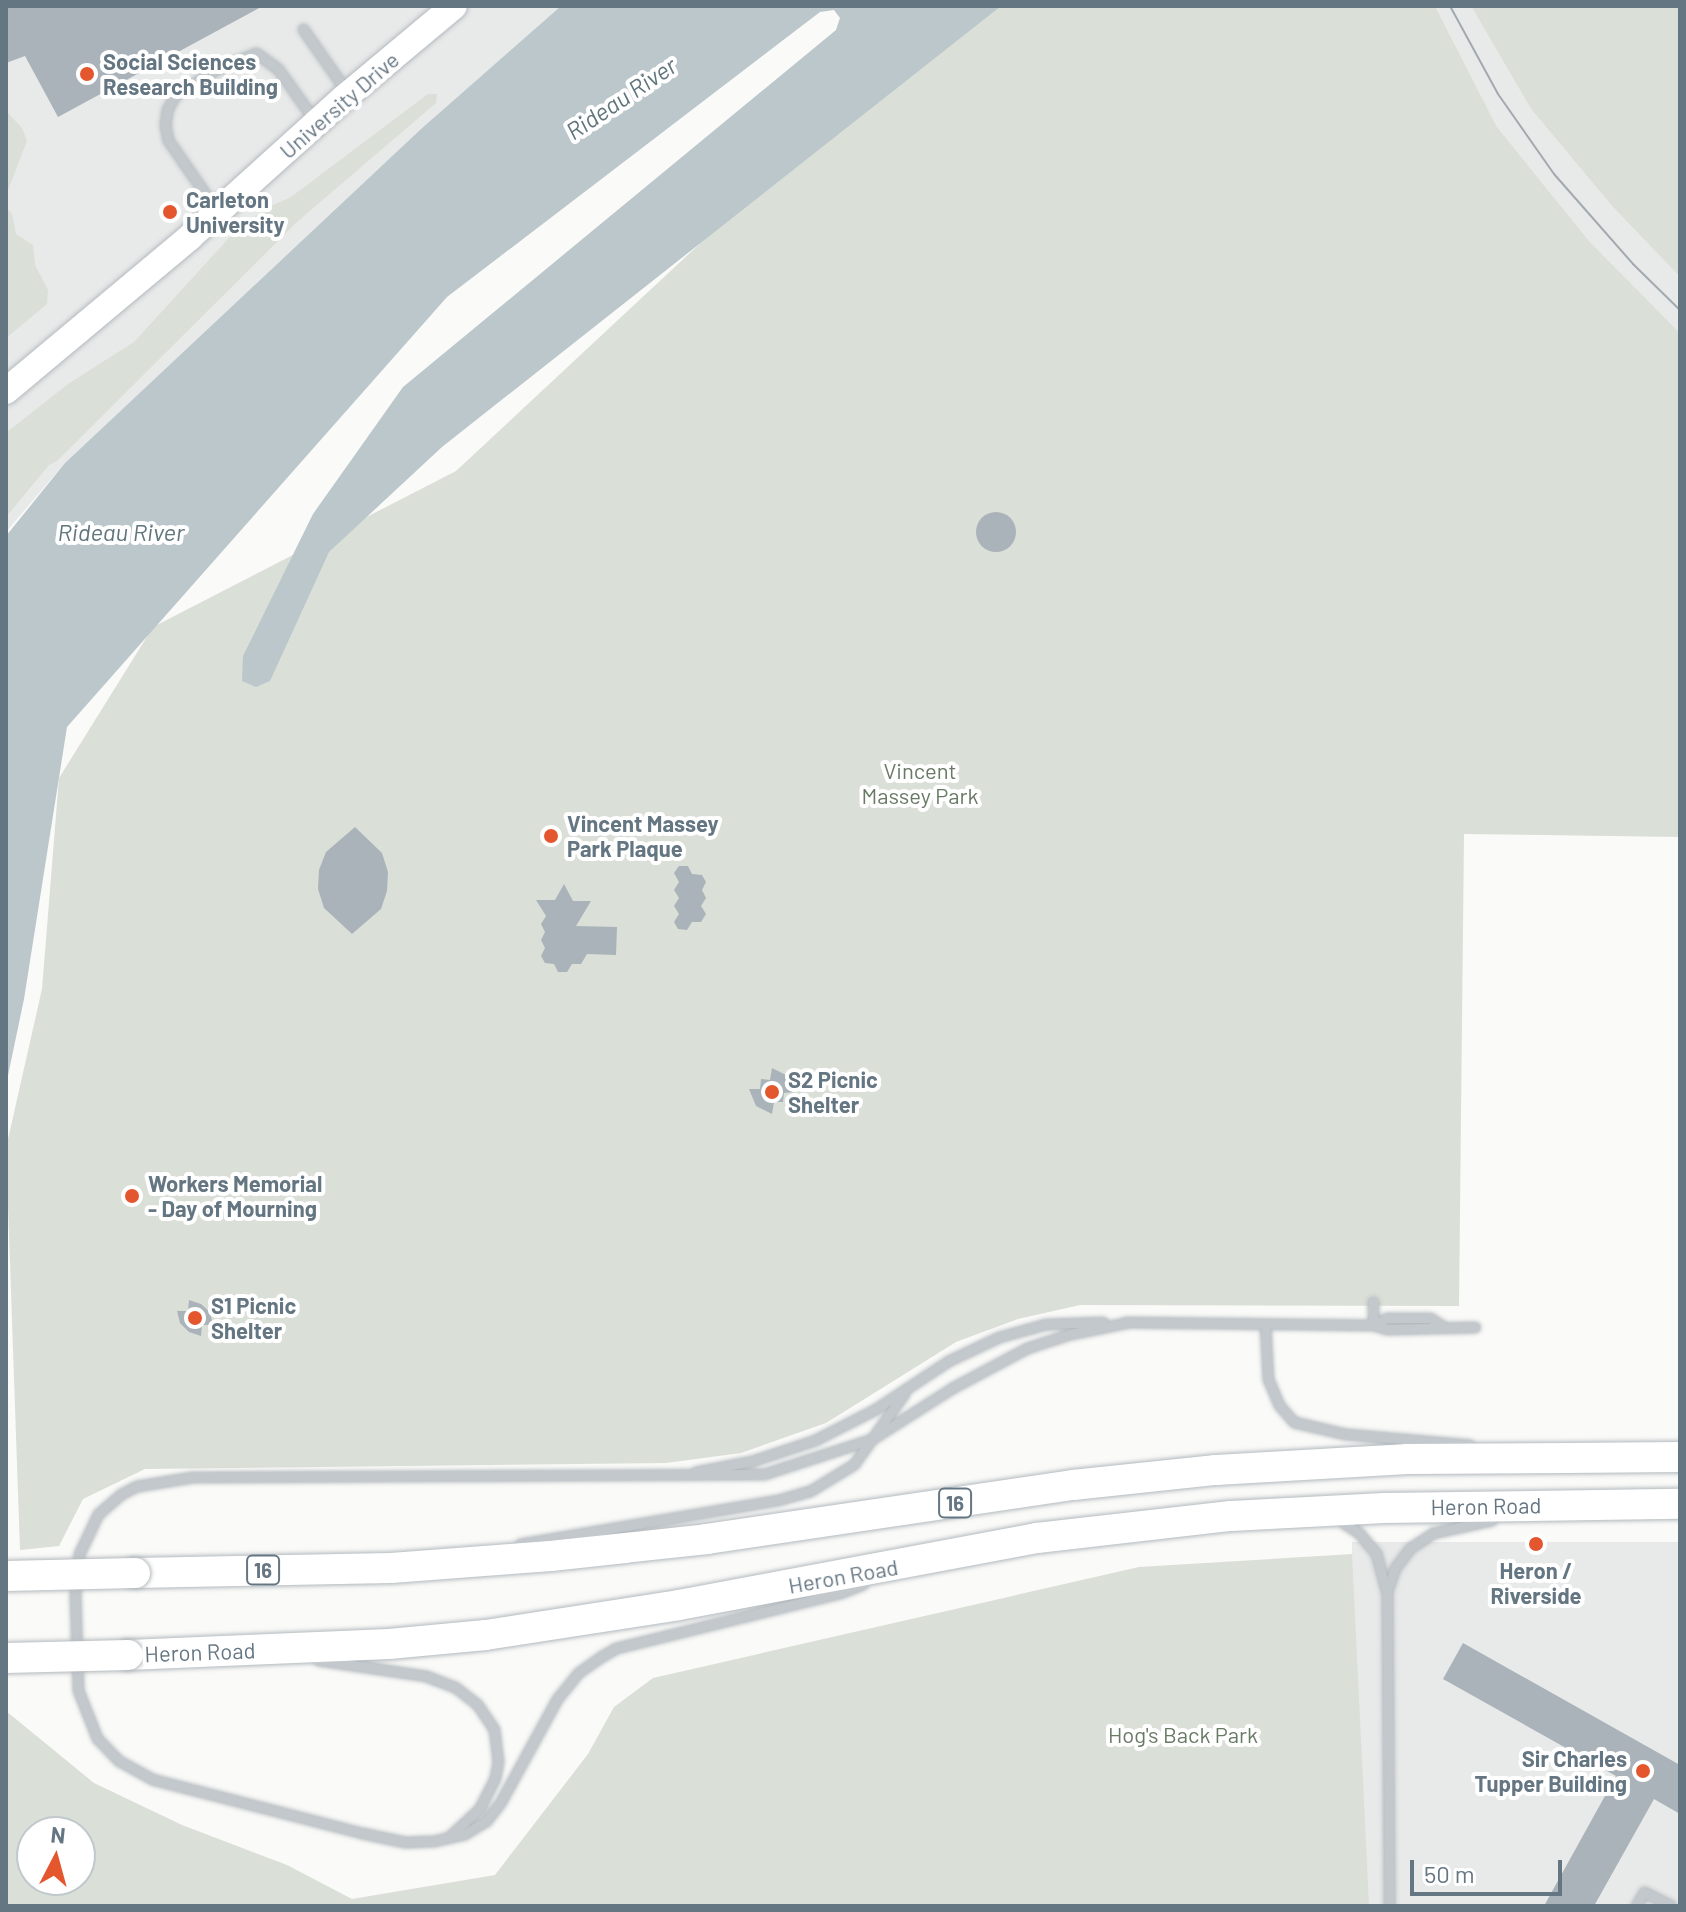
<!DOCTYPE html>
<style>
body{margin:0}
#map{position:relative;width:1686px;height:1912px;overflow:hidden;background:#fafaf8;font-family:Barlow,sans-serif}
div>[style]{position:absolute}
.built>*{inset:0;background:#e8e9e9;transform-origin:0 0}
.green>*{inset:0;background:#dadfd7}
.water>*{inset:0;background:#bbc7cb}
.building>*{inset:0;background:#aab3b9}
.round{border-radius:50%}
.roads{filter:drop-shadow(0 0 2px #b3babf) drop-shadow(0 0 2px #b3babf)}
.lane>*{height:9px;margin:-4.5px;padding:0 4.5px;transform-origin:4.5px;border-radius:4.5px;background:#c3c8cc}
.secondary>*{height:26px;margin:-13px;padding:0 13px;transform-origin:13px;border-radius:13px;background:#fff}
.primary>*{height:30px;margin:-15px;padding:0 15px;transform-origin:15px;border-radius:15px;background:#fff}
.tram>*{height:2px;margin:-1px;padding:0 1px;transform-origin:1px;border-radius:1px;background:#a2aab0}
.bridges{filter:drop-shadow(0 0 2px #b5babe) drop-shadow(0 0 2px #b5babe)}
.primary-bridge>*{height:30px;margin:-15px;padding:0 15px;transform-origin:15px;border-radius:15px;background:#fff}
.dots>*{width:22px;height:22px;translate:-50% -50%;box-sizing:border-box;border:4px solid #fff;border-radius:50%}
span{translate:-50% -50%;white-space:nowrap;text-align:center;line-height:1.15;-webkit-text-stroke:8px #fff;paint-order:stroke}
.shield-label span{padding:2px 6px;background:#fff;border:2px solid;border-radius:6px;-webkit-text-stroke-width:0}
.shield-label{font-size:20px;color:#657683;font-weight:700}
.poi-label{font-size:22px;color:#657683;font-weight:700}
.left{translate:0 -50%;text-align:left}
.right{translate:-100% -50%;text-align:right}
.street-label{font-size:22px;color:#657683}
.park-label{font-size:22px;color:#687a64}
.water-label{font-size:24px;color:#60757c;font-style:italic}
.frame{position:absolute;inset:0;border:8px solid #657683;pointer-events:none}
.north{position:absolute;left:16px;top:1816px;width:80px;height:80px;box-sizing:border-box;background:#fff;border:2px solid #c1c8cd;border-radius:50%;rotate:6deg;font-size:22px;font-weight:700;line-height:32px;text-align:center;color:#657683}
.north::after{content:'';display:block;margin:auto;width:28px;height:36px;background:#e4572e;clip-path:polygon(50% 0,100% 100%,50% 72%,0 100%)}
.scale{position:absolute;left:1410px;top:1860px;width:152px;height:36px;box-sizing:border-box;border:4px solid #657683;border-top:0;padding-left:10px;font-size:24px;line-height:28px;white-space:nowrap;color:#657683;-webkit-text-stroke:6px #fff;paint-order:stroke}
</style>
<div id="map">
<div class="built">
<i style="clip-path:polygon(6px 6px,561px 6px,421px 129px,65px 463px,6px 532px)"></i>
<i style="clip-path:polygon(1435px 6px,1471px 6px,1531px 109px,1611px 205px,1680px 277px,1680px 333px,1590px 242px,1497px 127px)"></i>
<i style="left:1680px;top:1542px;width:364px;height:328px;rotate:90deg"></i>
</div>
<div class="green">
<i style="clip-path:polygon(1000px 6px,1435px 6px,1497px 127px,1590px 242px,1680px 333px,1680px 837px,1464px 834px,1459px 1306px,1080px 1305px,1018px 1319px,956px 1342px,826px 1423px,741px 1453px,666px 1463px,145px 1469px,83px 1499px,59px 1546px,20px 1550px,6px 1148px,42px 989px,59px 778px,153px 627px,456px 471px,707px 237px)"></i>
<i style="clip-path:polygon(1471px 6px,1680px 6px,1680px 277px,1611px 205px,1531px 109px)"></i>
<i style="clip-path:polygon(428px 94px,437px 94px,436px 103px,298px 221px,57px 461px,49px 465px,6px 517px,6px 433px,68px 384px,134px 342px,229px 238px,264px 209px,291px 197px)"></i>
<i style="clip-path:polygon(6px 111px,22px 128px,27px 141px,6px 195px)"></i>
<i style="clip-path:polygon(6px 207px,12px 214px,16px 234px,33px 245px,35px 265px,48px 290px,47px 304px,6px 338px)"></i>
<i style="clip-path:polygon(evenodd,1352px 1554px,1369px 1906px,6px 1906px,6px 1711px,94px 1783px,182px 1825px,287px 1865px,352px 1899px,495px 1875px,588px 1754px,614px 1707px,653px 1678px,1139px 1567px,1352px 1554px,32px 1832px,80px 1832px,80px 1880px,32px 1880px,32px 1832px)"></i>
</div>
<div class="water">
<i style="clip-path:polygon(561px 6px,1001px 6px,442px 447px,329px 552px,270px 681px,256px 687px,242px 681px,243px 656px,313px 514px,403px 387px,836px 30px,840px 18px,834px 10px,820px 12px,447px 297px,67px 727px,24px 999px,6px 1085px,6px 536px,65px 463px,421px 129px)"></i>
</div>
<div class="building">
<i style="clip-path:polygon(6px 6px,263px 6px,58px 117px,25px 56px,6px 63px)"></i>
<i class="round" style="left:976px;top:512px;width:40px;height:40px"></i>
<i style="clip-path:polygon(355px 827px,382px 853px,388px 872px,387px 891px,381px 909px,352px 934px,324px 908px,318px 889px,319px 870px,326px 852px)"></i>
<i style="clip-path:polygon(679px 866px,688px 866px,692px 874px,702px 875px,706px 882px,702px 890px,706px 898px,701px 906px,706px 914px,701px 922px,692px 922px,687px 930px,678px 929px,674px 922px,679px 914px,674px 906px,679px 898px,674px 890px,679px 882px,674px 873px)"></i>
<i style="clip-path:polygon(564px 884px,573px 901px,591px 901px,576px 926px,617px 927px,616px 955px,587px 954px,581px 964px,572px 964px,567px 972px,558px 972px,554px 964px,545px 963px,541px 956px,545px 948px,541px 940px,545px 932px,541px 924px,546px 916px,536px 900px,555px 900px)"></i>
<i style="clip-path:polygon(772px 1068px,788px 1076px,795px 1092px,784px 1093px,783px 1102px,774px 1102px,772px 1114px,756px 1106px,749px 1089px,760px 1089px,761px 1079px,770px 1080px)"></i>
<i style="clip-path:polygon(189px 1300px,201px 1304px,210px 1312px,213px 1325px,202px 1325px,201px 1336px,189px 1332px,180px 1323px,177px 1311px,188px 1311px)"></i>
<i style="clip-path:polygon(1463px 1643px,1680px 1765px,1680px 1814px,1654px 1799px,1594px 1906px,1544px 1906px,1616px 1776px,1443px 1679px)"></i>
</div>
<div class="roads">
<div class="lane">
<i style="left:303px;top:29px;width:77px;rotate:55.1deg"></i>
<i style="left:215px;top:208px;width:83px;rotate:-124.7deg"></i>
<i style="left:168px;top:140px;width:15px;rotate:-101deg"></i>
<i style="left:165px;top:125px;width:15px;rotate:-82deg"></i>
<i style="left:167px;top:110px;width:17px;rotate:-62deg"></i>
<i style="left:175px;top:95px;width:47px;rotate:-32deg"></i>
<i style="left:215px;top:70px;width:44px;rotate:-22.5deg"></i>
<i style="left:256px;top:53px;width:27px;rotate:36deg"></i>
<i style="left:278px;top:69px;width:64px;rotate:54.6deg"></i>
<i style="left:1125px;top:1322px;width:248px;rotate:0.7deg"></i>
<i style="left:1373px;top:1325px;width:15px;rotate:16deg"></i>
<i style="left:1387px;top:1329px;width:88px;rotate:-1.3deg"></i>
<i style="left:1265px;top:1324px;width:55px;rotate:86.9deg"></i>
<i style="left:1268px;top:1379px;width:28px;rotate:67deg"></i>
<i style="left:1279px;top:1405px;width:23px;rotate:49deg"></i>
<i style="left:1294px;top:1422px;width:52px;rotate:13.2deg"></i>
<i style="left:1345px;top:1434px;width:125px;rotate:5deg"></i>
<i style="left:1373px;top:1325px;width:16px;rotate:-27deg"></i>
<i style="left:1387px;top:1318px;width:43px"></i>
<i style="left:1430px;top:1318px;width:15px;rotate:32deg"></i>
<i style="left:1373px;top:1325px;width:23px;rotate:-90deg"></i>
<i style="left:695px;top:1472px;width:58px;rotate:-10.9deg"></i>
<i style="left:752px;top:1461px;width:66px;rotate:-18.4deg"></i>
<i style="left:815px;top:1440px;width:66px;rotate:-27deg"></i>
<i style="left:874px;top:1410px;width:89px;rotate:-33.5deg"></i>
<i style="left:948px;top:1361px;width:56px;rotate:-25.2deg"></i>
<i style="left:999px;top:1337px;width:49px;rotate:-15.5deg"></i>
<i style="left:1046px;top:1324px;width:57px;rotate:-2deg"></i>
<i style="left:1339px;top:1520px;width:24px;rotate:33deg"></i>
<i style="left:1359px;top:1533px;width:26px;rotate:50deg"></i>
<i style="left:1376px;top:1553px;width:42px;rotate:75deg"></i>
<i style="left:1387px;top:1594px;width:312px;rotate:89.6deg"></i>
<i style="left:520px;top:1544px;width:262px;rotate:-9.7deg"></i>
<i style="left:778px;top:1500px;width:33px;rotate:-16deg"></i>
<i style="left:810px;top:1491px;width:52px;rotate:-31.5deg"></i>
<i style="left:854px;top:1464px;width:86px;rotate:-54.5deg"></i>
<i style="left:863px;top:1584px;width:25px;rotate:159deg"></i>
<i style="left:840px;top:1593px;width:231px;rotate:166.2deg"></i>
<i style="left:616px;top:1648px;width:16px;rotate:150deg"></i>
<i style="left:602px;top:1656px;width:29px;rotate:145deg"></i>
<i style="left:578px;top:1673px;width:33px;rotate:129deg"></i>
<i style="left:557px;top:1699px;width:119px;rotate:118.7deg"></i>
<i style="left:500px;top:1803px;width:23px;rotate:128deg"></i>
<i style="left:486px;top:1821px;width:26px;rotate:149deg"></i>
<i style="left:464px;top:1834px;width:32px;rotate:167deg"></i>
<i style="left:433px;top:1841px;width:28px;rotate:178deg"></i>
<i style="left:405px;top:1842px;width:44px;rotate:-168.2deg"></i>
<i style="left:362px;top:1833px;width:217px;rotate:-165.6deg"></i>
<i style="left:152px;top:1779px;width:38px;rotate:-151deg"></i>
<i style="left:119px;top:1761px;width:32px;rotate:-134deg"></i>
<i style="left:97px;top:1738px;width:52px;rotate:-111.6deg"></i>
<i style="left:78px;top:1690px;width:96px;rotate:-91.8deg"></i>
<i style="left:75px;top:1594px;width:40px;rotate:-84.3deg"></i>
<i style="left:79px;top:1554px;width:44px;rotate:-64.6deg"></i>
<i style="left:98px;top:1514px;width:30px;rotate:-41deg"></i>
<i style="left:121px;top:1494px;width:18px;rotate:-27deg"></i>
<i style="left:137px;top:1486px;width:56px;rotate:-9.3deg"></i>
<i style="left:192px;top:1477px;width:572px;rotate:-0.3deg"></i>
<i style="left:764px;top:1474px;width:114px;rotate:-18deg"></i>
<i style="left:872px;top:1439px;width:95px;rotate:-32.5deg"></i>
<i style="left:952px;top:1388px;width:85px;rotate:-28.1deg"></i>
<i style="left:1027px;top:1348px;width:45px;rotate:-18deg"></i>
<i style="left:1070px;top:1334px;width:60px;rotate:-11.5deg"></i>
<i style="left:1387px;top:1591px;width:24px;rotate:-71deg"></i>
<i style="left:1395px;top:1568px;width:25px;rotate:-53deg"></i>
<i style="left:1410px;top:1548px;width:27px;rotate:-33deg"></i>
<i style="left:1433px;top:1533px;width:60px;rotate:-12.4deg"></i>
<i style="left:318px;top:1660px;width:109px;rotate:8.4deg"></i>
<i style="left:426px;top:1676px;width:31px;rotate:21deg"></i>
<i style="left:455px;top:1687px;width:28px;rotate:38deg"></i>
<i style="left:477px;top:1704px;width:30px;rotate:56deg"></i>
<i style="left:494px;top:1729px;width:33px;rotate:83deg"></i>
<i style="left:498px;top:1762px;width:16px;rotate:101deg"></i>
<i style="left:495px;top:1778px;width:34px;rotate:117deg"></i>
<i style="left:480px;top:1808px;width:40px;rotate:137deg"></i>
<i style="left:1636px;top:1906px;width:16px;rotate:-60deg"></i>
<i style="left:1644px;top:1892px;width:30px;rotate:27deg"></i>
</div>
<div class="secondary">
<i style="left:6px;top:391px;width:240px;rotate:-39.9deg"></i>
<i style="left:190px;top:237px;width:207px;rotate:-42.1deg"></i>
<i style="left:344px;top:98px;width:143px;rotate:-39.9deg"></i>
</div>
<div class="primary">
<i style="left:135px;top:1573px;width:256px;rotate:-1.1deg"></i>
<i style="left:391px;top:1568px;width:160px;rotate:-4.3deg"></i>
<i style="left:551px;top:1556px;width:157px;rotate:-6.2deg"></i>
<i style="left:707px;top:1539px;width:370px;rotate:-8.4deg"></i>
<i style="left:1073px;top:1485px;width:144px;rotate:-6deg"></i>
<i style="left:1216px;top:1470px;width:192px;rotate:-3.3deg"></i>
<i style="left:1408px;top:1459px;width:272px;rotate:-0.4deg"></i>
<i style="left:128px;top:1655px;width:261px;rotate:-2.4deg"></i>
<i style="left:389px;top:1644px;width:97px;rotate:-5.3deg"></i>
<i style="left:486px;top:1635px;width:195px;rotate:-8.8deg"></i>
<i style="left:679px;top:1605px;width:364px;rotate:-10.6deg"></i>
<i style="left:1037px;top:1538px;width:195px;rotate:-6.5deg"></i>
<i style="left:1231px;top:1516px;width:153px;rotate:-3deg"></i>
<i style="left:1384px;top:1508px;width:296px;rotate:-0.8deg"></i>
</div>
</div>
<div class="tram">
<i style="left:1450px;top:6px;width:100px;rotate:61.4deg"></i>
<i style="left:1498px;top:94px;width:98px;rotate:55deg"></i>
<i style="left:1554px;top:174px;width:120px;rotate:48.7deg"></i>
<i style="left:1633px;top:264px;width:66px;rotate:44.4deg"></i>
</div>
<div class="bridges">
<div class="primary-bridge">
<i style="left:6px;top:1576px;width:129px;rotate:-1.3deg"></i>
<i style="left:6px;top:1658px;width:122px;rotate:-1.4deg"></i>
</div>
</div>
<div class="dots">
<i style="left:87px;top:74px;background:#e4572e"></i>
<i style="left:170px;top:212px;background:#e4572e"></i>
<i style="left:551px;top:836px;background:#e4572e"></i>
<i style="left:772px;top:1092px;background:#e4572e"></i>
<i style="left:132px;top:1196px;background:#e4572e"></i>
<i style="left:195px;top:1318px;background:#e4572e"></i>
<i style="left:1536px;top:1544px;background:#e4572e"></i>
<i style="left:1643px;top:1771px;background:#e4572e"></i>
</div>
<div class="shield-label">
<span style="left:955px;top:1503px">16</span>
<span style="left:263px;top:1570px">16</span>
</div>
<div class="poi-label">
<span class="left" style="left:103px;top:74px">Social Sciences<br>Research Building</span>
<span class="left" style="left:186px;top:212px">Carleton<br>University</span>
<span class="left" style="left:567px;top:836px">Vincent Massey<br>Park Plaque</span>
<span class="left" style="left:788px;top:1092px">S2 Picnic<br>Shelter</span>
<span class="left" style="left:148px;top:1196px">Workers Memorial<br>- Day of Mourning</span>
<span class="left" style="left:211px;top:1318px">S1 Picnic<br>Shelter</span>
<span style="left:1536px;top:1583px">Heron /<br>Riverside</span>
<span class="right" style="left:1627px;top:1771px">Sir Charles<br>Tupper Building</span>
</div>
<div class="street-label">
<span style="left:339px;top:105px;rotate:-41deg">University Drive</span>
<span style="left:1486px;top:1506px;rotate:-1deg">Heron Road</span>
<span style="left:843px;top:1576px;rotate:-10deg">Heron Road</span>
<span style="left:200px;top:1652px;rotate:-2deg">Heron Road</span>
</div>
<div class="park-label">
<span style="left:920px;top:783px">Vincent<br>Massey Park</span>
<span style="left:1183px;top:1735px">Hog's Back Park</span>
</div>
<div class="water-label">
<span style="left:621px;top:98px;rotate:-34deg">Rideau River</span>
<span style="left:121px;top:532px">Rideau River</span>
</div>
<div class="frame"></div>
<div class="north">N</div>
<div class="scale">50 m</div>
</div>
